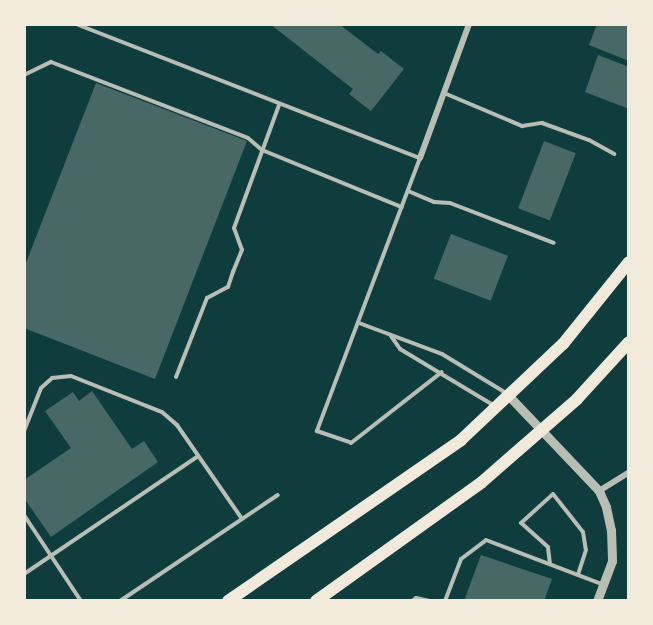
<!DOCTYPE html>
<style>
body{margin:0}
#map{position:relative;width:653px;height:625px;overflow:hidden;background:#0f3d3e;font-family:"DejaVu Sans",sans-serif}
div>[style]{position:absolute}
.building>*{inset:0;background:#486865;transform-origin:0 0}
.service>*{height:4px;margin:-2px;padding:0 2px;transform-origin:2px;border-radius:2px;background:#b8beb3}
.minor>*{height:6px;margin:-3px;padding:0 3px;transform-origin:3px;border-radius:3px;background:#b8beb3}
.tertiary>*{height:9px;margin:-4.5px;padding:0 4.5px;transform-origin:4.5px;border-radius:4.5px;background:#b8beb3}
.primary>*{height:12px;margin:-6px;padding:0 6px;transform-origin:6px;border-radius:6px;background:#f1e9da}
span{translate:-50% -50%;white-space:nowrap;text-align:center;line-height:1.15;-webkit-text-stroke:5px #f1e9da;paint-order:stroke}
.frame{position:absolute;inset:0;border:26px solid #f1e9da;pointer-events:none}
</style>
<div id="map">
<div class="building">
<i style="clip-path:polygon(270px 24px,339px 24px,378px 54px,381px 51px,404px 69px,371px 111px,349px 94px,353px 89px)"></i>
<i style="clip-path:polygon(597px 24px,620px 24px,629px 27px,629px 61px,589px 45px)"></i>
<i style="clip-path:polygon(598px 55px,629px 67px,629px 109px,585px 92px)"></i>
<i style="clip-path:polygon(96px 83px,247px 141px,155px 379px,24px 328px,24px 268px)"></i>
<i style="left:544px;top:141px;width:34px;height:72px;rotate:21deg"></i>
<i style="left:451px;top:234px;width:61px;height:48px;rotate:21deg"></i>
<i style="clip-path:polygon(92px 391px,132px 449px,144px 441px,158px 462px,51px 537px,24px 498px,24px 480px,71px 448px,45px 411px,73px 392px,79px 401px)"></i>
<i style="clip-path:polygon(481px 555px,552px 579px,544px 601px,464px 601px)"></i>
</div>
<div class="service">
<i style="left:76px;top:24px;width:369px;rotate:21.3deg"></i>
<i style="left:420px;top:158px;width:292px;rotate:110.7deg"></i>
<i style="left:317px;top:431px;width:36px;rotate:19deg"></i>
<i style="left:351px;top:443px;width:115px;rotate:-38deg"></i>
<i style="left:24px;top:75px;width:30px;rotate:-26deg"></i>
<i style="left:51px;top:62px;width:211px;rotate:21.1deg"></i>
<i style="left:248px;top:138px;width:18px;rotate:41deg"></i>
<i style="left:262px;top:150px;width:151px;rotate:22.2deg"></i>
<i style="left:444px;top:93px;width:85px;rotate:22.9deg"></i>
<i style="left:522px;top:126px;width:20px;rotate:-9deg"></i>
<i style="left:542px;top:123px;width:50px;rotate:19.9deg"></i>
<i style="left:589px;top:140px;width:29px;rotate:29deg"></i>
<i style="left:408px;top:191px;width:28px;rotate:23deg"></i>
<i style="left:434px;top:202px;width:16px;rotate:4deg"></i>
<i style="left:450px;top:203px;width:111px;rotate:21deg"></i>
<i style="left:359px;top:323px;width:89px;rotate:20.5deg"></i>
<i style="left:442px;top:354px;width:75px;rotate:31.4deg"></i>
<i style="left:391px;top:336px;width:16px;rotate:55deg"></i>
<i style="left:400px;top:349px;width:111px;rotate:31deg"></i>
<i style="left:176px;top:377px;width:85px;rotate:-68.6deg"></i>
<i style="left:207px;top:298px;width:24px;rotate:-28deg"></i>
<i style="left:228px;top:287px;width:16px;rotate:-72deg"></i>
<i style="left:233px;top:272px;width:24px;rotate:-68deg"></i>
<i style="left:242px;top:250px;width:23px;rotate:-110deg"></i>
<i style="left:234px;top:228px;width:131px;rotate:-69.9deg"></i>
<i style="left:24px;top:431px;width:46px;rotate:-68.4deg"></i>
<i style="left:41px;top:388px;width:15px;rotate:-42deg"></i>
<i style="left:52px;top:378px;width:19px;rotate:-6deg"></i>
<i style="left:71px;top:376px;width:98px;rotate:21.6deg"></i>
<i style="left:162px;top:412px;width:20px;rotate:41deg"></i>
<i style="left:177px;top:425px;width:114px;rotate:55.3deg"></i>
<i style="left:24px;top:515px;width:103px;rotate:56.5deg"></i>
<i style="left:550px;top:564px;width:17px;rotate:-97deg"></i>
<i style="left:548px;top:547px;width:36px;rotate:-138deg"></i>
<i style="left:521px;top:523px;width:43px;rotate:-42.2deg"></i>
<i style="left:553px;top:494px;width:48px;rotate:51.7deg"></i>
<i style="left:583px;top:532px;width:18px;rotate:81deg"></i>
<i style="left:586px;top:550px;width:26px;rotate:108deg"></i>
<i style="left:24px;top:574px;width:210px;rotate:-34.1deg"></i>
<i style="left:120px;top:601px;width:190px;rotate:-33.9deg"></i>
<i style="left:412px;top:601px;width:5px;rotate:-37deg"></i>
<i style="left:416px;top:598px;width:14px;rotate:12deg"></i>
<i style="left:445px;top:601px;width:45px;rotate:-69.1deg"></i>
<i style="left:461px;top:559px;width:31px;rotate:-37deg"></i>
<i style="left:486px;top:540px;width:124px;rotate:20.8deg"></i>
</div>
<div class="minor">
<i style="left:420px;top:158px;width:143px;rotate:-69.9deg"></i>
<i style="left:599px;top:491px;width:36px;rotate:-32deg"></i>
</div>
<div class="tertiary">
<i style="left:509px;top:396px;width:131px;rotate:46.5deg"></i>
<i style="left:599px;top:491px;width:17px;rotate:66deg"></i>
<i style="left:606px;top:507px;width:24px;rotate:78deg"></i>
<i style="left:611px;top:530px;width:31px;rotate:88deg"></i>
<i style="left:612px;top:561px;width:43px;rotate:110.6deg"></i>
</div>
<div class="primary">
<i style="left:228px;top:601px;width:283px;rotate:-34.6deg"></i>
<i style="left:461px;top:440px;width:140px;rotate:-43.3deg"></i>
<i style="left:563px;top:344px;width:105px;rotate:-51.2deg"></i>
<i style="left:316px;top:601px;width:204px;rotate:-35.6deg"></i>
<i style="left:482px;top:482px;width:126px;rotate:-41.1deg"></i>
<i style="left:577px;top:399px;width:77px;rotate:-47.6deg"></i>
</div>
<div class="frame"></div>
</div>
